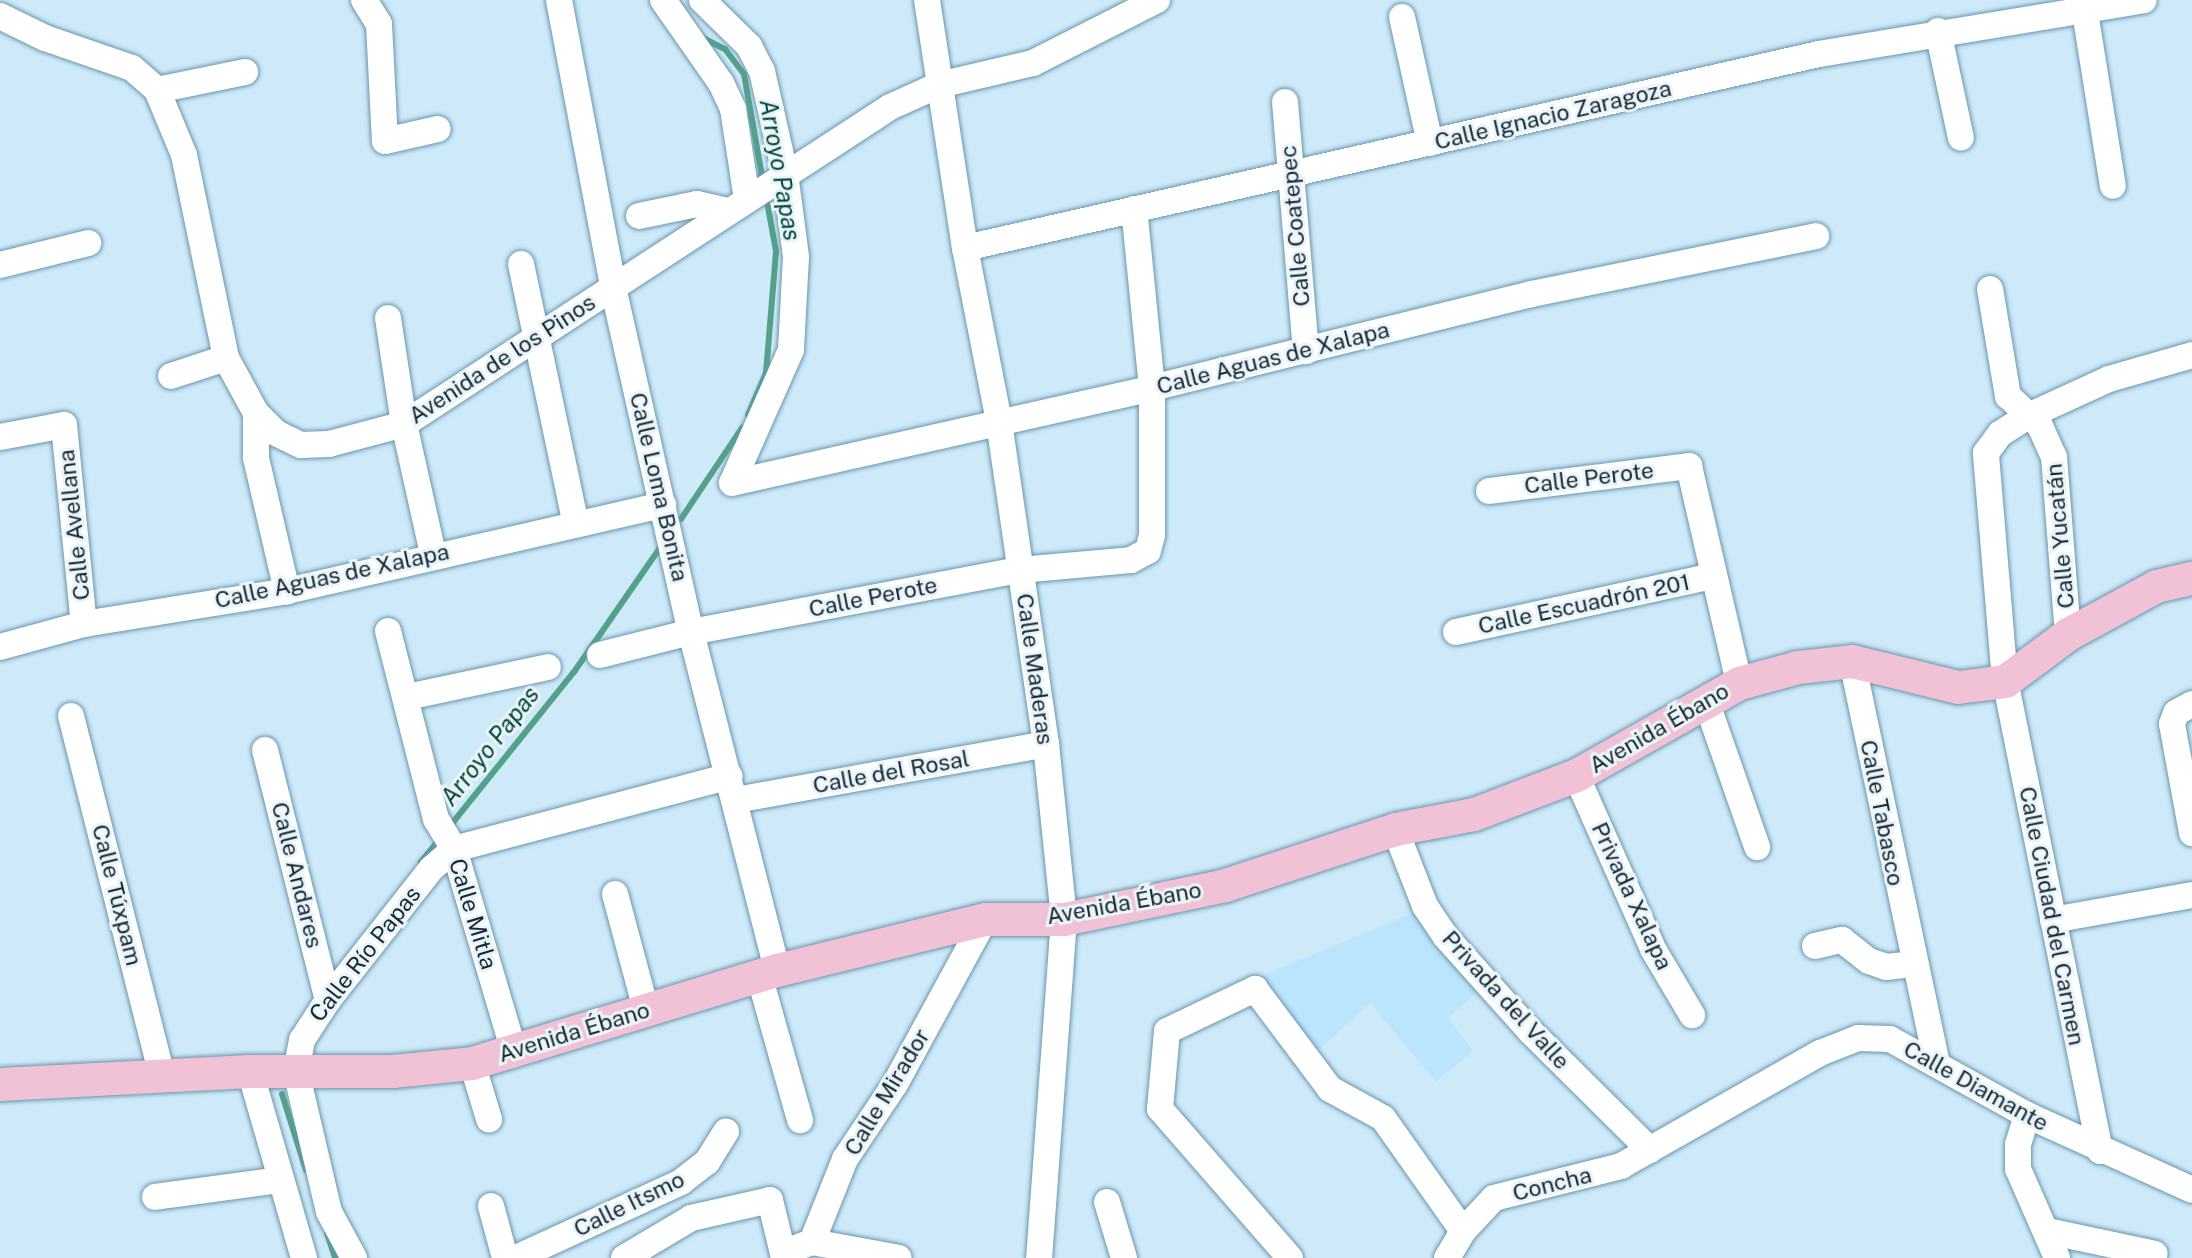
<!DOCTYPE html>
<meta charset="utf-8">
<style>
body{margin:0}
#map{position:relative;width:2192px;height:1258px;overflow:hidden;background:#ceeaf9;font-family:"Public Sans",sans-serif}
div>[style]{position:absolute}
.built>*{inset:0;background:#bae5fd}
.stream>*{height:6px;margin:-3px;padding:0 3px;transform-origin:3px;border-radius:3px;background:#53a18b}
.roads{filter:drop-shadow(0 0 2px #6996ad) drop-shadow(0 0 2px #6996ad)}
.minor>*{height:26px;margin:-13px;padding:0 13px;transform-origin:13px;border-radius:13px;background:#fff}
.major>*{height:33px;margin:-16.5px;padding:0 16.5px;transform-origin:16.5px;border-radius:16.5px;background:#f1c2d6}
span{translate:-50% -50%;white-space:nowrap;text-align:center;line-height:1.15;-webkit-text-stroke:6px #ebf4f9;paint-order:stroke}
.street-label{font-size:23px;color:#172933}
.water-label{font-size:24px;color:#004838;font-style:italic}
</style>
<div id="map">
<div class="built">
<i style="clip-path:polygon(1415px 912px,1479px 990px,1448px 1018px,1473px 1051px,1436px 1082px,1370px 1003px,1313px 1055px,1261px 976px)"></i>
</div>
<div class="stream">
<i style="left:701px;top:37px;width:27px;rotate:27deg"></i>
<i style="left:725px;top:49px;width:31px;rotate:53deg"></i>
<i style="left:744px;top:74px;width:110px;rotate:80deg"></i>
<i style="left:748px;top:415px;width:46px;rotate:-66.8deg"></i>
<i style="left:766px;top:373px;width:122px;rotate:-85.3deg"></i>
<i style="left:776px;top:251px;width:56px;rotate:-100.3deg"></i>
<i style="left:681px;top:519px;width:110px;rotate:-56.2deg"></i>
<i style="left:450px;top:826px;width:198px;rotate:-51.2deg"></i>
<i style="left:574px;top:672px;width:155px;rotate:-55.3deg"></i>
<i style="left:421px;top:862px;width:32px;rotate:-51deg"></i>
<i style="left:282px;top:1094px;width:80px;rotate:72.5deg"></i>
<i style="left:327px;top:1233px;width:26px;rotate:72deg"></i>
</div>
<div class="roads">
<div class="minor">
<i style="left:364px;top:0;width:28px;rotate:58deg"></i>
<i style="left:379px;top:24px;width:117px;rotate:87.1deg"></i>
<i style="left:385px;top:141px;width:54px;rotate:-12.8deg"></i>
<i style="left:559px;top:0;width:292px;rotate:79.3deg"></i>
<i style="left:613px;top:287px;width:354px;rotate:77.3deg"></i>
<i style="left:691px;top:632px;width:349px;rotate:75.7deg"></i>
<i style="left:663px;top:0;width:101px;rotate:55.1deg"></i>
<i style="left:721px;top:83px;width:29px;rotate:65deg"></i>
<i style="left:733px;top:109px;width:91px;rotate:81.2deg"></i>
<i style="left:702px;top:0;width:66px;rotate:44.4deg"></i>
<i style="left:749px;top:46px;width:28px;rotate:63deg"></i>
<i style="left:762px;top:71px;width:105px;rotate:77.3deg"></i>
<i style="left:785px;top:173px;width:85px;rotate:82.5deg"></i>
<i style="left:796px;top:257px;width:93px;rotate:93.1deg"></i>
<i style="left:791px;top:350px;width:145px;rotate:113.9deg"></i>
<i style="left:927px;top:0;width:251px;rotate:81.3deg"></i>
<i style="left:965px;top:248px;width:177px;rotate:78.9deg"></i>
<i style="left:999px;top:422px;width:325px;rotate:81.7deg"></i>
<i style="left:1046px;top:744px;width:176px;rotate:84.1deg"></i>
<i style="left:1064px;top:919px;width:340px;rotate:94.2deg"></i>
<i style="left:2085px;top:12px;width:176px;rotate:80.9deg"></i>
<i style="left:0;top:16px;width:50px;rotate:26.1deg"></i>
<i style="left:45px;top:38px;width:92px;rotate:19deg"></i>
<i style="left:132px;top:68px;width:33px;rotate:41deg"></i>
<i style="left:157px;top:90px;width:70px;rotate:67.4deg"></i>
<i style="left:184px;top:155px;width:207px;rotate:78.3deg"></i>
<i style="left:226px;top:358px;width:63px;rotate:61.4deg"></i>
<i style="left:256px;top:413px;width:28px;rotate:45deg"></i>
<i style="left:276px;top:433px;width:28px;rotate:26deg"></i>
<i style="left:301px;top:445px;width:28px;rotate:-2deg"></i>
<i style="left:329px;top:444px;width:78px;rotate:-14.9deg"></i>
<i style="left:404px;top:424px;width:580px;rotate:-33.11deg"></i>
<i style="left:890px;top:107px;width:54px;rotate:-24.2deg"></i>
<i style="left:939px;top:85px;width:97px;rotate:-13.2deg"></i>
<i style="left:1033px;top:63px;width:139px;rotate:-26.9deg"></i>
<i style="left:1402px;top:17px;width:129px;rotate:77.5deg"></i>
<i style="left:1938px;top:31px;width:109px;rotate:77.9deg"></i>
<i style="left:157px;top:90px;width:90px;rotate:-11.6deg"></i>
<i style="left:1285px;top:102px;width:250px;rotate:85.2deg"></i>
<i style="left:639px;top:216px;width:59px;rotate:-11.7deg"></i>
<i style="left:697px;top:204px;width:32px;rotate:13deg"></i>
<i style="left:965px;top:248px;width:876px;rotate:-12.8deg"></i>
<i style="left:1819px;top:54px;width:329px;rotate:-9.4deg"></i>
<i style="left:521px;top:264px;width:266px;rotate:78.1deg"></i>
<i style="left:0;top:265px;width:91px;rotate:-14deg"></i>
<i style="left:1990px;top:289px;width:109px;rotate:80.5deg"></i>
<i style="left:2008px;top:396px;width:44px;rotate:43.2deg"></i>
<i style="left:2040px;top:426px;width:34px;rotate:66deg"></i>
<i style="left:2054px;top:457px;width:178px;rotate:85.5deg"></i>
<i style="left:388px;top:318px;width:107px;rotate:81.4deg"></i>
<i style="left:404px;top:424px;width:133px;rotate:77.4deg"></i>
<i style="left:171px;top:376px;width:58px;rotate:-18.1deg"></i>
<i style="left:256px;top:413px;width:45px;rotate:90deg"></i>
<i style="left:256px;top:458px;width:137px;rotate:76.9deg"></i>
<i style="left:0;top:437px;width:65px;rotate:-10.6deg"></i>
<i style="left:64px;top:425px;width:200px;rotate:84.3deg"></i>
<i style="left:732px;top:483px;width:431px;rotate:-12.7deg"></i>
<i style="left:1152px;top:388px;width:391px;rotate:-13.9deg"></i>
<i style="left:1532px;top:294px;width:290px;rotate:-11.5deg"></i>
<i style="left:1489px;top:491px;width:202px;rotate:-7.1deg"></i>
<i style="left:1689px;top:466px;width:223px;rotate:77deg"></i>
<i style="left:388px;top:631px;width:194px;rotate:75.7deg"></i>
<i style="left:436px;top:819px;width:35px;rotate:59deg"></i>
<i style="left:454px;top:849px;width:212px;rotate:73.5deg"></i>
<i style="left:1456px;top:632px;width:262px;rotate:-12.3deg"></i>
<i style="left:0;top:647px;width:87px;rotate:-15.3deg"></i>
<i style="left:84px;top:624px;width:206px;rotate:-9.2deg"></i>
<i style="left:287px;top:591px;width:386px;rotate:-12.9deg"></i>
<i style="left:600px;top:655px;width:94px;rotate:-14.2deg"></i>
<i style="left:691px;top:632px;width:335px;rotate:-10.7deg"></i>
<i style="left:1020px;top:570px;width:111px;rotate:-5.1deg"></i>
<i style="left:1131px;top:560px;width:19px;rotate:-28deg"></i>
<i style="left:1148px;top:551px;width:16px;rotate:-76deg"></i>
<i style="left:1152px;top:535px;width:147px;rotate:-90deg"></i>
<i style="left:1152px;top:388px;width:180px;rotate:-95.7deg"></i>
<i style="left:1852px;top:661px;width:409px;rotate:78.1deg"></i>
<i style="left:407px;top:697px;width:144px;rotate:-12deg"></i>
<i style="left:1706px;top:701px;width:155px;rotate:70.7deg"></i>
<i style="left:2192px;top:704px;width:18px;rotate:151deg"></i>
<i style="left:2176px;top:713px;width:12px;rotate:110deg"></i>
<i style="left:2172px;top:724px;width:111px;rotate:79.6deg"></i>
<i style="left:71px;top:716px;width:370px;rotate:75.8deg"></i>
<i style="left:265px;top:750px;width:258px;rotate:75.9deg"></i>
<i style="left:1576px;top:775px;width:190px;rotate:66.1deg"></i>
<i style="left:1653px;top:949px;width:77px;rotate:59.4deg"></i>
<i style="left:736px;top:800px;width:315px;rotate:-10.2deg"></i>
<i style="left:1395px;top:829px;width:83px;rotate:68.7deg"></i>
<i style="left:1425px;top:906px;width:37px;rotate:56deg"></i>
<i style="left:1446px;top:937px;width:126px;rotate:48.2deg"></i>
<i style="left:1530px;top:1031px;width:169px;rotate:44.8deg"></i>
<i style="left:615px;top:894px;width:120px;rotate:75deg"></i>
<i style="left:2053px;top:920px;width:141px;rotate:-10.2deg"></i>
<i style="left:1815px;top:946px;width:28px;rotate:-13deg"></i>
<i style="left:1842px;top:940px;width:34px;rotate:38deg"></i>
<i style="left:1869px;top:961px;width:18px;rotate:19deg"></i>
<i style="left:1886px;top:967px;width:27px;rotate:-6deg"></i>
<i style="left:759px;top:975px;width:151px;rotate:74.2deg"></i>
<i style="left:472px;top:1063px;width:59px;rotate:73.1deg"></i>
<i style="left:250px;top:1071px;width:195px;rotate:73.9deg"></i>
<i style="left:2027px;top:1115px;width:31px;rotate:107deg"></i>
<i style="left:2018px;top:1145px;width:24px;rotate:90deg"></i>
<i style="left:2018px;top:1169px;width:97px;rotate:66.3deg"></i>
<i style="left:2100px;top:1151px;width:480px;rotate:-101.4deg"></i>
<i style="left:2005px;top:681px;width:229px;rotate:-94.8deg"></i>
<i style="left:1986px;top:453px;width:24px;rotate:-54deg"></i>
<i style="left:2000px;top:434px;width:33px;rotate:-33deg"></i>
<i style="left:2028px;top:416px;width:89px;rotate:-24.6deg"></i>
<i style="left:2109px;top:379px;width:86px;rotate:-16.1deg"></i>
<i style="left:155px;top:1197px;width:127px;rotate:-7.7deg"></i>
<i style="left:1107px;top:1202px;width:59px;rotate:73.1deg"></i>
<i style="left:491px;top:1206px;width:54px;rotate:74.9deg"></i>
<i style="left:2047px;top:1231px;width:110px;rotate:12deg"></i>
<i style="left:812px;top:1242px;width:88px;rotate:10.4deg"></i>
<i style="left:783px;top:1253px;width:31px;rotate:-21deg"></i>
<i style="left:812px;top:1242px;width:89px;rotate:-68.3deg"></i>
<i style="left:845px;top:1159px;width:90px;rotate:-56.3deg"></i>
<i style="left:895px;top:1084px;width:188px;rotate:-61.4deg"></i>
<i style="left:354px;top:1258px;width:52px;rotate:-118.5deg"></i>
<i style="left:329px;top:1212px;width:145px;rotate:-103.2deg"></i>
<i style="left:296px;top:1071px;width:32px;rotate:-79deg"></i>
<i style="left:302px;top:1040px;width:48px;rotate:-57deg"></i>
<i style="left:328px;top:1000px;width:167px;rotate:-51.8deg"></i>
<i style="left:431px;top:869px;width:30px;rotate:-41deg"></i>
<i style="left:454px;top:849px;width:285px;rotate:-14.8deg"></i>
<i style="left:516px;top:1258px;width:182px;rotate:-24.7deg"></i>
<i style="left:681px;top:1182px;width:33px;rotate:-38deg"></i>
<i style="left:707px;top:1162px;width:36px;rotate:-58deg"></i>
<i style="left:624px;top:1258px;width:78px;rotate:-30.8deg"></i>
<i style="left:691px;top:1218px;width:81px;rotate:-12.8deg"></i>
<i style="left:770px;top:1200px;width:60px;rotate:76.4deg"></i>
<i style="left:1290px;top:1258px;width:198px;rotate:-131.1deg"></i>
<i style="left:1160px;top:1109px;width:78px;rotate:-84.9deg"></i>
<i style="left:1167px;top:1031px;width:98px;rotate:-25.5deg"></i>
<i style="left:1255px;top:989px;width:125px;rotate:53.1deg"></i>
<i style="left:1330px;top:1089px;width:60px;rotate:28.7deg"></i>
<i style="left:1383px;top:1118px;width:138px;rotate:54.7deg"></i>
<i style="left:1447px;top:1258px;width:31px;rotate:-59deg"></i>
<i style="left:1463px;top:1231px;width:45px;rotate:-46.8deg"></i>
<i style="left:1494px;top:1198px;width:131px;rotate:-14.1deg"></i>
<i style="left:1621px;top:1166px;width:229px;rotate:-29.6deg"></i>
<i style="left:1820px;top:1053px;width:41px;rotate:-21.5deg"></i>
<i style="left:1858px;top:1038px;width:32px;rotate:2deg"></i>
<i style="left:1890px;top:1039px;width:157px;rotate:29deg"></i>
<i style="left:2027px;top:1115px;width:181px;rotate:24.4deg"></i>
</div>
<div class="major">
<i style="left:0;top:1084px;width:250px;rotate:-3deg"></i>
<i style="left:250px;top:1071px;width:142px"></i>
<i style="left:392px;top:1071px;width:80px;rotate:-5.7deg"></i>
<i style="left:472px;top:1063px;width:319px;rotate:-17deg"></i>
<i style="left:777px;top:970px;width:214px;rotate:-13.8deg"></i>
<i style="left:985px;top:919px;width:79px"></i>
<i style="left:1064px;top:919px;width:165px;rotate:-11.9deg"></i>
<i style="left:1225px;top:885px;width:179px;rotate:-18.2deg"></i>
<i style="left:1395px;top:829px;width:80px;rotate:-10.8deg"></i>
<i style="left:1474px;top:814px;width:109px;rotate:-20.9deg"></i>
<i style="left:1576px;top:775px;width:187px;rotate:-29.4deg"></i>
<i style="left:1739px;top:683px;width:61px;rotate:-15.2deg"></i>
<i style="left:1798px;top:667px;width:54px;rotate:-6.3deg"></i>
<i style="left:1852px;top:661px;width:109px;rotate:13.8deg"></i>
<i style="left:1958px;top:687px;width:47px;rotate:-7.3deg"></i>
<i style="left:2005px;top:681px;width:79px;rotate:-36.7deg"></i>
<i style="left:2068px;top:634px;width:100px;rotate:-28.6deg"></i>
<i style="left:2156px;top:586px;width:37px;rotate:-13deg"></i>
</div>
</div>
<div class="street-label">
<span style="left:1553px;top:115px;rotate:-13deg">Calle Ignacio Zaragoza</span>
<span style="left:1295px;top:226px;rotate:-95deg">Calle Coatepec</span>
<span style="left:1273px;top:358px;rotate:-14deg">Calle Aguas de Xalapa</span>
<span style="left:502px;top:359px;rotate:-33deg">Avenida de los Pinos</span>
<span style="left:1589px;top:478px;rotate:-7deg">Calle Perote</span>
<span style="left:659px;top:487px;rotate:77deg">Calle Loma Bonita</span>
<span style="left:74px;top:525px;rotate:-96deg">Calle Avellana</span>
<span style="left:2060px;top:536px;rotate:-95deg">Calle Yucatán</span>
<span style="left:332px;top:576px;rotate:-12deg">Calle Aguas de Xalapa</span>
<span style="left:873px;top:597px;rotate:-11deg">Calle Perote</span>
<span style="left:1584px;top:604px;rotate:-12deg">Calle Escuadrón 201</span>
<span style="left:1035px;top:669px;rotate:82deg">Calle Maderas</span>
<span style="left:1659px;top:728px;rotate:-30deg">Avenida Ébano</span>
<span style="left:891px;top:772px;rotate:-10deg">Calle del Rosal</span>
<span style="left:1882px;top:813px;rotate:79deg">Calle Tabasco</span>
<span style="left:297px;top:875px;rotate:76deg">Calle Andares</span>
<span style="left:117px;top:895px;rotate:76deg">Calle Túxpam</span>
<span style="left:1632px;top:896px;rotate:65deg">Privada Xalapa</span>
<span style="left:1124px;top:903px;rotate:-10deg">Avenida Ébano</span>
<span style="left:473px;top:914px;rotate:73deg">Calle Mitla</span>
<span style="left:2052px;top:916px;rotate:79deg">Calle Ciudad del Carmen</span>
<span style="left:365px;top:954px;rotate:-52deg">Calle Río Papas</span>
<span style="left:1506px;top:1000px;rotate:48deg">Privada del Valle</span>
<span style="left:574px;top:1032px;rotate:-17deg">Avenida Ébano</span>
<span style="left:1976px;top:1086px;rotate:29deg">Calle Diamante</span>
<span style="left:887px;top:1092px;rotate:-59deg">Calle Mirador</span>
<span style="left:1552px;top:1184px;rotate:-14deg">Concha</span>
<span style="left:629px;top:1204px;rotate:-26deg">Calle Itsmo</span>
</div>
<div class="water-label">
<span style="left:780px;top:170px;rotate:80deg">Arroyo Papas</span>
<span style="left:490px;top:746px;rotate:-52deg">Arroyo Papas</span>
</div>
</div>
